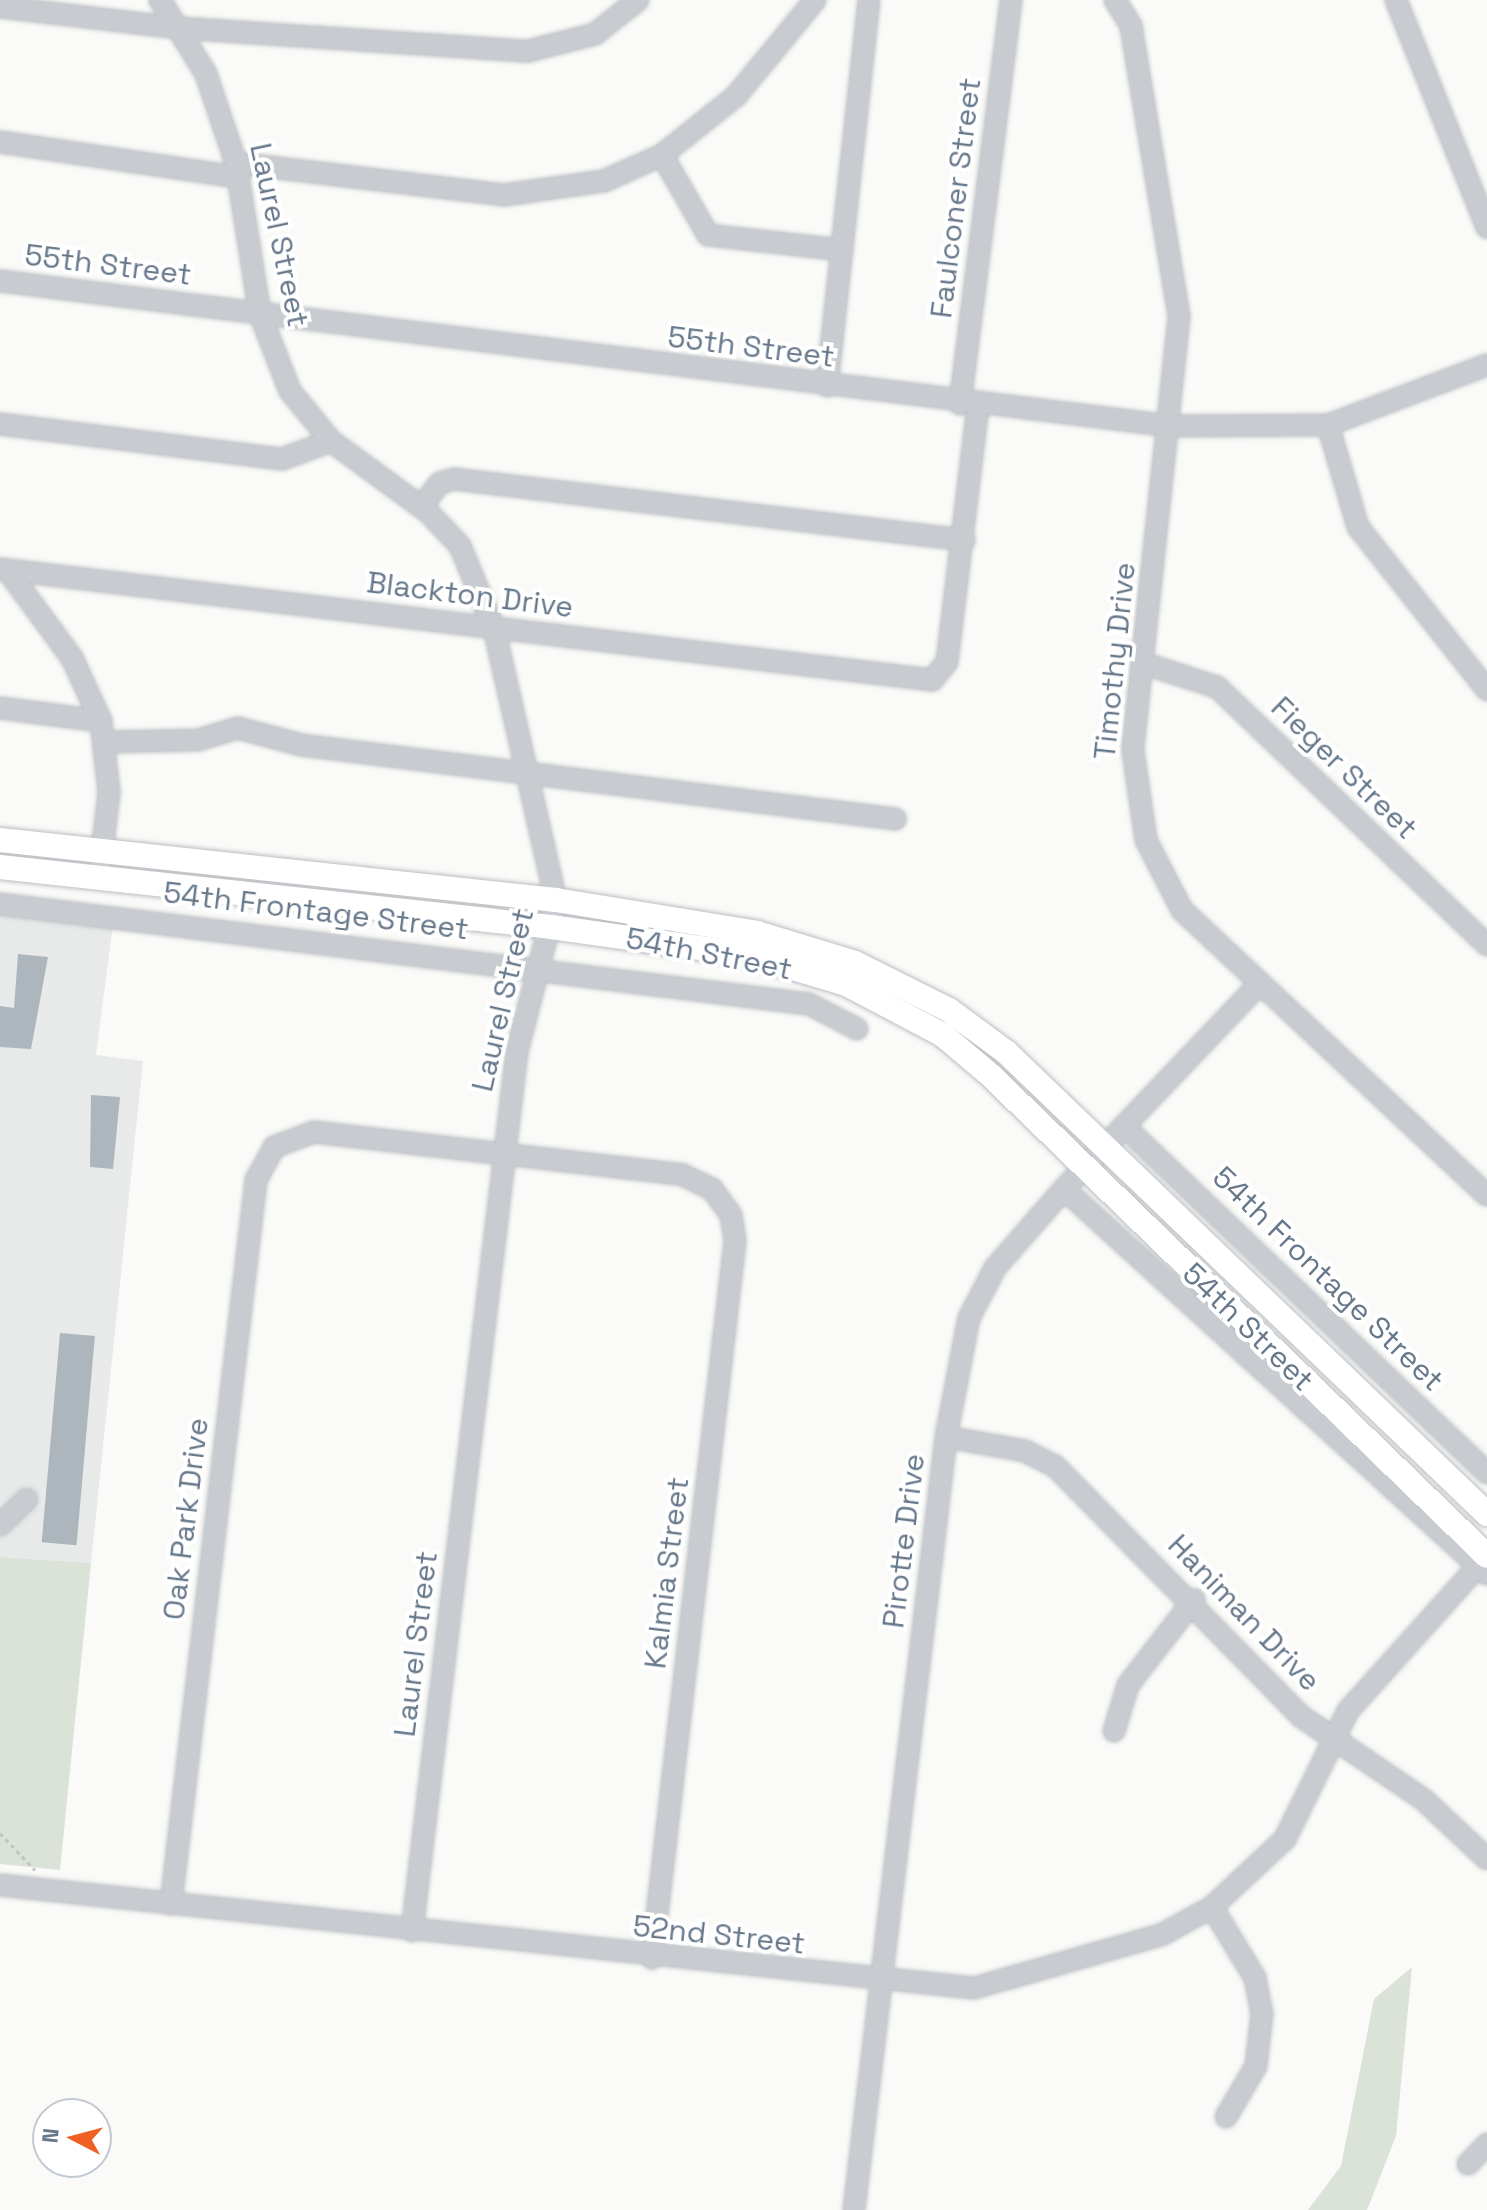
<!DOCTYPE html>
<style>
body{margin:0}
#map{position:relative;width:1487px;height:2210px;overflow:hidden;background:#fafaf8;font-family:"Space Grotesk",sans-serif}
div>[style]{position:absolute}
.built>*{inset:0;background:#e8e9e9}
.green>*{inset:0;background:#dbe2d8}
.building>*{inset:0;background:#aeb6bd;transform-origin:0 0}
.path>*{height:3px;margin-top:-1.5px;transform-origin:0;background:repeating-linear-gradient(90deg,#c1c4c6 0 4px,transparent 0 8px)}
.roads{filter:drop-shadow(0 0 2px #bbbfc3) drop-shadow(0 0 2px #bbbfc3)}
.minor>*{height:20px;margin:-10px;padding:0 10px;transform-origin:10px;border-radius:10px;background:#c8cbd0}
.major>*{height:24px;margin:-12px;padding:0 12px;transform-origin:12px;border-radius:12px;background:#fff}
span{translate:-50% -50%;white-space:nowrap;text-align:center;line-height:1.15;-webkit-text-stroke:8px #fff;paint-order:stroke}
.street-label{font-size:30px;color:#67788b}
.north{position:absolute;left:32px;top:2098px;width:80px;height:80px;box-sizing:border-box;background:#fff;border:2px solid #c2c9d1;border-radius:50%;rotate:276deg;font-size:22px;font-weight:700;line-height:32px;text-align:center;color:#67788b}
.north::after{content:'';display:block;margin:auto;width:28px;height:36px;background:#ee6123;clip-path:polygon(50% 0,100% 100%,50% 72%,0 100%)}
</style>
<div id="map">
<div class="built">
<i style="clip-path:polygon(0 911px,113px 924px,96px 1055px,143px 1061px,91px 1563px,0 1557px)"></i>
</div>
<div class="green">
<i style="clip-path:polygon(0 1557px,91px 1563px,60px 1870px,0 1864px)"></i>
<i style="clip-path:polygon(1412px 1967px,1396px 2136px,1367px 2210px,1308px 2210px,1341px 2166px,1374px 1999px)"></i>
</div>
<div class="building">
<i style="clip-path:polygon(18px 954px,48px 957px,31px 1049px,0 1047px,0 1006px,14px 1008px)"></i>
<i style="clip-path:polygon(91px 1095px,120px 1097px,113px 1169px,90px 1167px)"></i>
<i style="left:60px;top:1333px;width:35px;height:210px;rotate:5deg"></i>
</div>
<div class="path">
<i style="left:0;top:1833px;width:51px;rotate:46.6deg"></i>
</div>
<div class="roads">
<div class="minor">
<i style="left:160px;top:0;width:87px;rotate:58.1deg"></i>
<i style="left:206px;top:74px;width:94px;rotate:71.4deg"></i>
<i style="left:236px;top:163px;width:153px;rotate:81deg"></i>
<i style="left:260px;top:314px;width:83px;rotate:68.7deg"></i>
<i style="left:290px;top:391px;width:65px;rotate:50.6deg"></i>
<i style="left:331px;top:441px;width:120px;rotate:36.2deg"></i>
<i style="left:428px;top:512px;width:47px;rotate:46.7deg"></i>
<i style="left:460px;top:546px;width:89px;rotate:67.5deg"></i>
<i style="left:494px;top:628px;width:279px;rotate:77.2deg"></i>
<i style="left:556px;top:900px;width:157px;rotate:104.4deg"></i>
<i style="left:517px;top:1052px;width:885px;rotate:96.81deg"></i>
<i style="left:1115px;top:0;width:31px;rotate:58deg"></i>
<i style="left:1131px;top:26px;width:295px;rotate:80.6deg"></i>
<i style="left:1179px;top:317px;width:436px;rotate:96.1deg"></i>
<i style="left:1133px;top:751px;width:90px;rotate:81.7deg"></i>
<i style="left:1146px;top:840px;width:79px;rotate:62.8deg"></i>
<i style="left:1182px;top:910px;width:417px;rotate:43.1deg"></i>
<i style="left:1396px;top:0;width:245px;rotate:68.2deg"></i>
<i style="left:0;top:7px;width:180px;rotate:6.7deg"></i>
<i style="left:179px;top:28px;width:350px;rotate:3.8deg"></i>
<i style="left:528px;top:51px;width:69px;rotate:-14.2deg"></i>
<i style="left:595px;top:34px;width:55px;rotate:-38.3deg"></i>
<i style="left:0;top:142px;width:239px;rotate:8.4deg"></i>
<i style="left:662px;top:155px;width:92px;rotate:60.1deg"></i>
<i style="left:708px;top:235px;width:135px;rotate:6.4deg"></i>
<i style="left:236px;top:163px;width:270px;rotate:6.8deg"></i>
<i style="left:504px;top:195px;width:101px;rotate:-8deg"></i>
<i style="left:604px;top:181px;width:64px;rotate:-24.1deg"></i>
<i style="left:662px;top:155px;width:95px;rotate:-38.6deg"></i>
<i style="left:736px;top:96px;width:124px;rotate:-50.5deg"></i>
<i style="left:0;top:281px;width:1180px;rotate:7.06deg"></i>
<i style="left:1171px;top:426px;width:157px;rotate:-0.4deg"></i>
<i style="left:1328px;top:425px;width:170px;rotate:-20.7deg"></i>
<i style="left:827px;top:386px;width:388px;rotate:-83.8deg"></i>
<i style="left:960px;top:404px;width:407px;rotate:-82.8deg"></i>
<i style="left:0;top:424px;width:284px;rotate:7.1deg"></i>
<i style="left:282px;top:459px;width:52px;rotate:-20.2deg"></i>
<i style="left:1328px;top:425px;width:106px;rotate:73.6deg"></i>
<i style="left:1358px;top:527px;width:208px;rotate:51.6deg"></i>
<i style="left:421px;top:507px;width:31px;rotate:-52deg"></i>
<i style="left:440px;top:483px;width:15px;rotate:-16deg"></i>
<i style="left:454px;top:479px;width:514px;rotate:6.82deg"></i>
<i style="left:0;top:569px;width:939px;rotate:6.79deg"></i>
<i style="left:932px;top:680px;width:23px;rotate:-50deg"></i>
<i style="left:947px;top:662px;width:258px;rotate:-83.1deg"></i>
<i style="left:8px;top:571px;width:108px;rotate:53.7deg"></i>
<i style="left:72px;top:658px;width:69px;rotate:65.3deg"></i>
<i style="left:101px;top:721px;width:71px;rotate:83.6deg"></i>
<i style="left:109px;top:792px;width:88px;rotate:96.6deg"></i>
<i style="left:1143px;top:663px;width:78px;rotate:18deg"></i>
<i style="left:1217px;top:687px;width:373px;rotate:43.7deg"></i>
<i style="left:0;top:708px;width:102px;rotate:7.3deg"></i>
<i style="left:107px;top:742px;width:91px;rotate:-1.3deg"></i>
<i style="left:198px;top:740px;width:42px;rotate:-16.7deg"></i>
<i style="left:238px;top:728px;width:65px;rotate:15.1deg"></i>
<i style="left:301px;top:745px;width:599px;rotate:7.1deg"></i>
<i style="left:0;top:904px;width:815px;rotate:7.05deg"></i>
<i style="left:809px;top:1004px;width:54px;rotate:27.5deg"></i>
<i style="left:1127px;top:1129px;width:498px;rotate:43.7deg"></i>
<i style="left:1064px;top:1189px;width:572px;rotate:42.31deg"></i>
<i style="left:946px;top:1437px;width:80px;rotate:10deg"></i>
<i style="left:1025px;top:1451px;width:34px;rotate:27deg"></i>
<i style="left:1055px;top:1466px;width:352px;rotate:45.5deg"></i>
<i style="left:1302px;top:1717px;width:148px;rotate:34.2deg"></i>
<i style="left:1424px;top:1800px;width:86px;rotate:43.1deg"></i>
<i style="left:0;top:1525px;width:37px;rotate:-44deg"></i>
<i style="left:1114px;top:1731px;width:48px;rotate:-73.1deg"></i>
<i style="left:1128px;top:1685px;width:108px;rotate:-52.2deg"></i>
<i style="left:0;top:1885px;width:979px;rotate:6.04deg"></i>
<i style="left:974px;top:1988px;width:197px;rotate:-15.9deg"></i>
<i style="left:1163px;top:1934px;width:56px;rotate:-28.9deg"></i>
<i style="left:1212px;top:1907px;width:100px;rotate:-43deg"></i>
<i style="left:1285px;top:1839px;width:143px;rotate:-63.8deg"></i>
<i style="left:1348px;top:1711px;width:195px;rotate:-48.1deg"></i>
<i style="left:171px;top:1904px;width:729px;rotate:-83.3deg"></i>
<i style="left:256px;top:1180px;width:38px;rotate:-61deg"></i>
<i style="left:274px;top:1147px;width:43px;rotate:-20.6deg"></i>
<i style="left:314px;top:1132px;width:371px;rotate:6.6deg"></i>
<i style="left:683px;top:1175px;width:32px;rotate:26deg"></i>
<i style="left:712px;top:1189px;width:32px;rotate:54deg"></i>
<i style="left:731px;top:1215px;width:26px;rotate:81deg"></i>
<i style="left:735px;top:1241px;width:722px;rotate:96.6deg"></i>
<i style="left:1212px;top:1907px;width:83px;rotate:58.8deg"></i>
<i style="left:1255px;top:1978px;width:36px;rotate:79deg"></i>
<i style="left:1262px;top:2013px;width:53px;rotate:96.5deg"></i>
<i style="left:1256px;top:2066px;width:59px;rotate:120.5deg"></i>
<i style="left:1468px;top:2164px;width:28px;rotate:-46deg"></i>
<i style="left:854px;top:2210px;width:778px;rotate:-83.21deg"></i>
<i style="left:946px;top:1437px;width:121px;rotate:-79.1deg"></i>
<i style="left:969px;top:1318px;width:56px;rotate:-62.5deg"></i>
<i style="left:995px;top:1268px;width:105px;rotate:-48.9deg"></i>
<i style="left:1064px;top:1189px;width:280px;rotate:-46.4deg"></i>
</div>
<div class="major">
<i style="left:0;top:840px;width:559px;rotate:6.16deg"></i>
<i style="left:556px;top:900px;width:204px;rotate:9.3deg"></i>
<i style="left:757px;top:933px;width:102px;rotate:17deg"></i>
<i style="left:855px;top:963px;width:105px;rotate:26.6deg"></i>
<i style="left:949px;top:1010px;width:71px;rotate:36.4deg"></i>
<i style="left:1006px;top:1052px;width:667px;rotate:43.85deg"></i>
<i style="left:0;top:867px;width:554px;rotate:6.21deg"></i>
<i style="left:551px;top:927px;width:200px;rotate:8deg"></i>
<i style="left:749px;top:955px;width:101px;rotate:16.6deg"></i>
<i style="left:846px;top:984px;width:110px;rotate:27.7deg"></i>
<i style="left:943px;top:1035px;width:59px;rotate:40.2deg"></i>
<i style="left:988px;top:1073px;width:694px;rotate:44.07deg"></i>
</div>
</div>
<div class="street-label">
<span style="left:956px;top:198px;rotate:-83deg">Faulconer Street</span>
<span style="left:279px;top:235px;rotate:78deg">Laurel Street</span>
<span style="left:108px;top:265px;rotate:7deg">55th Street</span>
<span style="left:751px;top:347px;rotate:7deg">55th Street</span>
<span style="left:470px;top:595px;rotate:7deg">Blackton Drive</span>
<span style="left:1115px;top:661px;rotate:-84deg">Timothy Drive</span>
<span style="left:1344px;top:768px;rotate:44deg">Fieger Street</span>
<span style="left:316px;top:911px;rotate:7deg">54th Frontage Street</span>
<span style="left:709px;top:954px;rotate:11deg">54th Street</span>
<span style="left:503px;top:1000px;rotate:-77deg">Laurel Street</span>
<span style="left:1328px;top:1279px;rotate:44deg">54th Frontage Street</span>
<span style="left:1248px;top:1327px;rotate:44deg">54th Street</span>
<span style="left:186px;top:1519px;rotate:-83deg">Oak Park Drive</span>
<span style="left:904px;top:1541px;rotate:-83deg">Pirotte Drive</span>
<span style="left:667px;top:1573px;rotate:-83deg">Kalmia Street</span>
<span style="left:1244px;top:1613px;rotate:46deg">Haniman Drive</span>
<span style="left:416px;top:1644px;rotate:-83deg">Laurel Street</span>
<span style="left:719px;top:1935px;rotate:6deg">52nd Street</span>
</div>
<div class="north">N</div>
</div>
